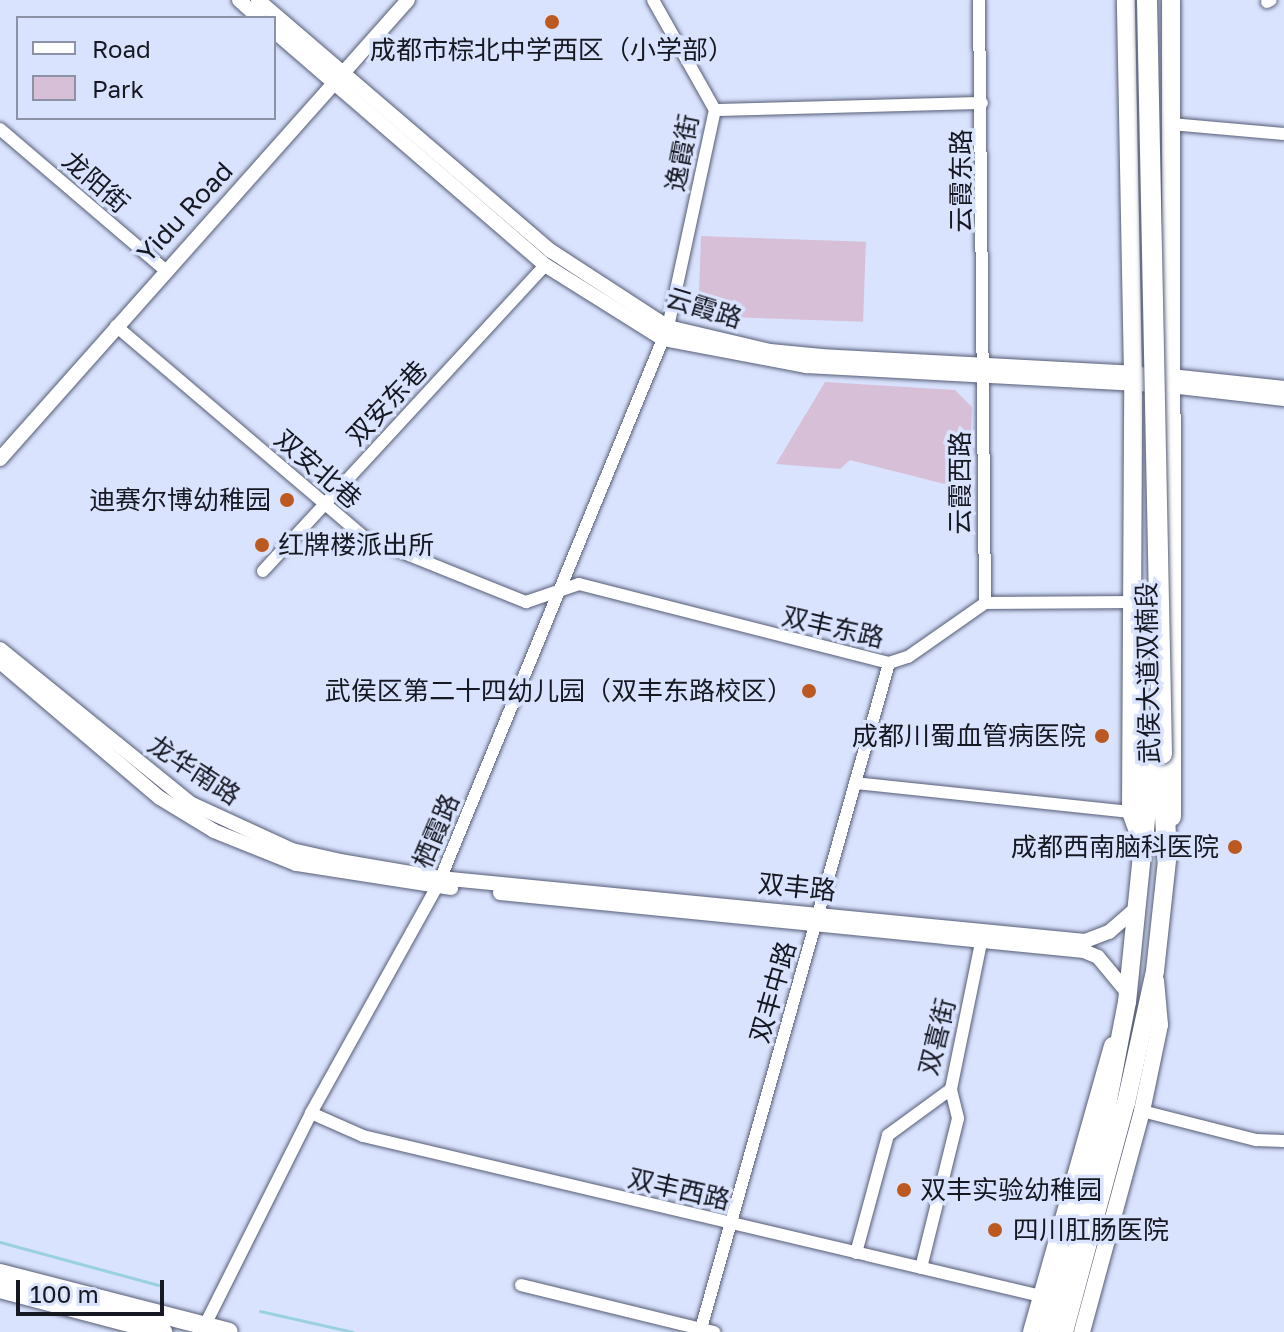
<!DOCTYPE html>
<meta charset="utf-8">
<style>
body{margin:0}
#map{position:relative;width:1284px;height:1332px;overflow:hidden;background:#dae3fe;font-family:"Golos Text","Noto Sans SC",sans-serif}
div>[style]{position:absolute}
.green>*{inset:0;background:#d7bfd8;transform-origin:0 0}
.stream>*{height:3px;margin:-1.5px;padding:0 1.5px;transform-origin:1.5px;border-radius:1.5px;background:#9ad1e0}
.roads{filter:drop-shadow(0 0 2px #565d75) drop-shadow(0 0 2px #565d75)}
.minor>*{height:12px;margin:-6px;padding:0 6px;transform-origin:6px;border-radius:6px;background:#fff}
.tertiary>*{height:14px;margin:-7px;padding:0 7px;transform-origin:7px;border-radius:7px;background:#fff}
.secondary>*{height:16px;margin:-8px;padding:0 8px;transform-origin:8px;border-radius:8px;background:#fff}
.primary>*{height:18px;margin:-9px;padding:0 9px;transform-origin:9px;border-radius:9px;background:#fff}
.trunk>*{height:20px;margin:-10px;padding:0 10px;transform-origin:10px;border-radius:10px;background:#fff}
.bridges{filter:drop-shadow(0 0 2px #565d75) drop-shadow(0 0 2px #565d75)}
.trunk-bridge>*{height:20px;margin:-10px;padding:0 10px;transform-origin:10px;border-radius:10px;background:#fff}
.dots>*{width:22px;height:22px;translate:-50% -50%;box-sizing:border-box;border:4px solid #dae3fe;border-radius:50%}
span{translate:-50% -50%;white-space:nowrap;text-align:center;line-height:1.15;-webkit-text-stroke:7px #dae3fe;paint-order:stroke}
.poi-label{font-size:26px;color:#161822}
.right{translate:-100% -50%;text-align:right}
.left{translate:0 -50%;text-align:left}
.street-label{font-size:26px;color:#161822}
.legend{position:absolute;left:16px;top:16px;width:260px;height:104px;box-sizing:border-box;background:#dae3fe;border:2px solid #8c92a6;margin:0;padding:10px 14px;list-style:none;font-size:24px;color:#161822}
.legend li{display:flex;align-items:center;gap:16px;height:40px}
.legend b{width:40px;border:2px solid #8c92a6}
.scale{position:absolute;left:16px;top:1280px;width:148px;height:36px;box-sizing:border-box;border:4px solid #161822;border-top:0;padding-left:10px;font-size:24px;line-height:28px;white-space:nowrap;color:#161822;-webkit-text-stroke:6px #dae3fe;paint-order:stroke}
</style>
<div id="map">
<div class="green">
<i style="left:701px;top:236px;width:165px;height:80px;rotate:2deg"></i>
<i style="clip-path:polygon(825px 382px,955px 390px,972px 407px,968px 490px,850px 460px,840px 469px,776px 464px)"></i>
</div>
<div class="stream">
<i style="left:0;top:1242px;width:164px;rotate:15.2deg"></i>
<i style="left:260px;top:1311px;width:95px;rotate:12.7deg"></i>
</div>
<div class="roads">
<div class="minor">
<i style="left:979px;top:0;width:603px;rotate:89.43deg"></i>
<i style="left:1267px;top:2px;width:4px;rotate:-27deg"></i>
<i style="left:715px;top:110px;width:267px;rotate:-1.5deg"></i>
<i style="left:1171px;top:124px;width:113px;rotate:5.1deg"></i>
<i style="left:0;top:129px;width:216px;rotate:40.5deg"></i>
<i style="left:116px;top:326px;width:326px;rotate:40.4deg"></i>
<i style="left:364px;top:537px;width:175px;rotate:21.9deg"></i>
<i style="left:526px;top:602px;width:56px;rotate:-18.8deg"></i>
<i style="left:579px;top:584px;width:320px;rotate:14.3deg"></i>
<i style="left:889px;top:663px;width:20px;rotate:-18deg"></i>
<i style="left:908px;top:657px;width:94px;rotate:-35deg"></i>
<i style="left:985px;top:603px;width:146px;rotate:-0.4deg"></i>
<i style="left:263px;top:571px;width:416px;rotate:-47.3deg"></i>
<i style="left:855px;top:783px;width:278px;rotate:6deg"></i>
<i style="left:1142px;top:1111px;width:118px;rotate:14.3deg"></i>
<i style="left:1256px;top:1140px;width:28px;rotate:2deg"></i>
<i style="left:311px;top:1113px;width:57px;rotate:23.9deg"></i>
<i style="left:363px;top:1136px;width:697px;rotate:13.28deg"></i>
<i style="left:856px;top:1253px;width:122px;rotate:-74.8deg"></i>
<i style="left:888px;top:1135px;width:78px;rotate:-36.1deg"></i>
<i style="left:951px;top:1089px;width:149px;rotate:-78.4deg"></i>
<i style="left:921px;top:1268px;width:154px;rotate:-76.1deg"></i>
<i style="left:958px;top:1118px;width:30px;rotate:-104deg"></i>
<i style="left:521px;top:1285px;width:199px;rotate:13.7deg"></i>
<i style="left:202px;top:1331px;width:244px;rotate:-63.4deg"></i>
<i style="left:311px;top:1113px;width:259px;rotate:-60.9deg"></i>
<i style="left:437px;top:887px;width:606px;rotate:-67.58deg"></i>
<i style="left:668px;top:327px;width:222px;rotate:-77.8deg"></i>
<i style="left:715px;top:110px;width:126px;rotate:-119.4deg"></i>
<i style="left:700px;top:1332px;width:695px;rotate:-74.22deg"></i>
</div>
<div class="tertiary">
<i style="left:239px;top:0;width:27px;rotate:42deg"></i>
<i style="left:258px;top:0;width:386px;rotate:40.6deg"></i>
<i style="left:551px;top:251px;width:140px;rotate:33deg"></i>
<i style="left:668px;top:327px;width:105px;rotate:13.2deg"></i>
<i style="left:770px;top:351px;width:52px;rotate:5.5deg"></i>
<i style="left:822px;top:356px;width:318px;rotate:3.1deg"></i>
<i style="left:274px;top:31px;width:358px;rotate:40.8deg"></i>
<i style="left:545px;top:265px;width:139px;rotate:32.1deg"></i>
<i style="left:663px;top:339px;width:146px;rotate:10.7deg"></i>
<i style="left:806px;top:366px;width:365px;rotate:3.1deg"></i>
<i style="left:1170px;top:386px;width:115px;rotate:6.5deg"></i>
<i style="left:1161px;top:375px;width:124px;rotate:6deg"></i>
<i style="left:0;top:459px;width:614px;rotate:-48.37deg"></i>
<i style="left:0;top:649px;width:245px;rotate:39deg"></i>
<i style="left:190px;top:803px;width:112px;rotate:24.7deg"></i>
<i style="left:292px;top:850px;width:49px;rotate:12.9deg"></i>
<i style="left:340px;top:861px;width:101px;rotate:9.6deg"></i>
<i style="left:440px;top:878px;width:648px;rotate:5.58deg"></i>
<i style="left:1085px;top:941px;width:26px;rotate:-21deg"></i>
<i style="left:1109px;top:932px;width:38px;rotate:-41deg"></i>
<i style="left:0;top:662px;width:210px;rotate:40.4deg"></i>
<i style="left:160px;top:798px;width:63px;rotate:31.4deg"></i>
<i style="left:214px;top:831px;width:88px;rotate:21.9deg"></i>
<i style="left:296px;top:864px;width:157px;rotate:8.8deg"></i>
<i style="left:500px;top:893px;width:587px;rotate:5.67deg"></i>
<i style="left:1084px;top:951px;width:15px;rotate:23deg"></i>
<i style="left:1098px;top:957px;width:45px;rotate:50.4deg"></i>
</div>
<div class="secondary">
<i style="left:1031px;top:1332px;width:298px;rotate:-74.2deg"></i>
<i style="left:1082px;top:1332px;width:229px;rotate:-74.8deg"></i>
<i style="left:1142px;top:1111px;width:88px;rotate:-78.2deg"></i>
<i style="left:1160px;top:1025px;width:45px;rotate:-95.1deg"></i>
</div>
<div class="primary">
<i style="left:1171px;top:0;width:817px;rotate:89.93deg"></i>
<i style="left:0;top:1273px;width:236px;rotate:14.4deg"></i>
<i style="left:0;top:1289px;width:169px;rotate:14.8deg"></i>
<i style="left:1048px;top:1332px;width:223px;rotate:-75.2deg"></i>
<i style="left:1105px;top:1116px;width:116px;rotate:-79.1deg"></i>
<i style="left:1127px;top:1002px;width:158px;rotate:-84.2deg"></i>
<i style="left:1143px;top:845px;width:35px;rotate:-110deg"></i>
<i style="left:1131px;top:812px;width:439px;rotate:-89.7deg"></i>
<i style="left:1133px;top:373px;width:373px;rotate:-91.1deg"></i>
<i style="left:1064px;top:1332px;width:237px;rotate:-74.9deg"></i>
<i style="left:1126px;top:1103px;width:135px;rotate:-77.6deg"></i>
<i style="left:1155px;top:971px;width:130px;rotate:-83.8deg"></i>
</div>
<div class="trunk">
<i style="left:1162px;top:754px;width:101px;rotate:87.2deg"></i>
<i style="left:1143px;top:845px;width:92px;rotate:-85.6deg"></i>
</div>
</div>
<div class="bridges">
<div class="trunk-bridge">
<i style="left:1147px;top:0;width:754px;rotate:88.86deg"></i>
</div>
</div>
<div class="dots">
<i style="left:552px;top:22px;background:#bc5921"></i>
<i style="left:287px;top:500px;background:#bc5921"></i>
<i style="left:262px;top:545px;background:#bc5921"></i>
<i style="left:809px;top:691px;background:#bc5921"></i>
<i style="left:1102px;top:736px;background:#bc5921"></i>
<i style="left:1235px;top:847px;background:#bc5921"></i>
<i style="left:904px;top:1190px;background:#bc5921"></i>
<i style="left:995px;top:1230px;background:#bc5921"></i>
</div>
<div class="poi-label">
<span style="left:552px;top:50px">成都市棕北中学西区（小学部）</span>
<span class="right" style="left:271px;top:500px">迪赛尔博幼稚园</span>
<span class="left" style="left:278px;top:545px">红牌楼派出所</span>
<span class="right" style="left:793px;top:691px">武侯区第二十四幼儿园（双丰东路校区）</span>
<span class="right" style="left:1086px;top:736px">成都川蜀血管病医院</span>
<span class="right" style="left:1219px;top:847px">成都西南脑科医院</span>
<span class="left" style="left:920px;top:1190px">双丰实验幼稚园</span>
<span class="left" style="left:1013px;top:1230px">四川肛肠医院</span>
</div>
<div class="street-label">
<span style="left:682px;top:153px;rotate:-79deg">逸霞街</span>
<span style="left:961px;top:181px;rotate:-90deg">云霞东路</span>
<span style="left:96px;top:182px;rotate:41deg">龙阳街</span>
<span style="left:185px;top:212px;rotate:-47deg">Yidu Road</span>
<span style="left:704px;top:308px;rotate:17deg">云霞路</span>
<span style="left:387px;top:403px;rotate:-47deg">双安东巷</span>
<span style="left:318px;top:469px;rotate:41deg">双安北巷</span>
<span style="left:960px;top:483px;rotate:-90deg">云霞西路</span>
<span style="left:833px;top:627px;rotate:13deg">双丰东路</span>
<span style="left:1148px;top:673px;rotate:-91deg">武侯大道双楠段</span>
<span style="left:194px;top:770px;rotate:33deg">龙华南路</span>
<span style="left:436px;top:831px;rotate:-67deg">栖霞路</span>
<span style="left:797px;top:887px;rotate:6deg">双丰路</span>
<span style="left:773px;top:992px;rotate:-74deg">双丰中路</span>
<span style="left:937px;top:1037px;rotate:-76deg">双喜街</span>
<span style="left:679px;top:1189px;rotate:13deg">双丰西路</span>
</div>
<ul class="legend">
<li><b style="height:10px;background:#fff"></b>Road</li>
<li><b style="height:22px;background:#d7bfd8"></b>Park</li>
</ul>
<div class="scale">100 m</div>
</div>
